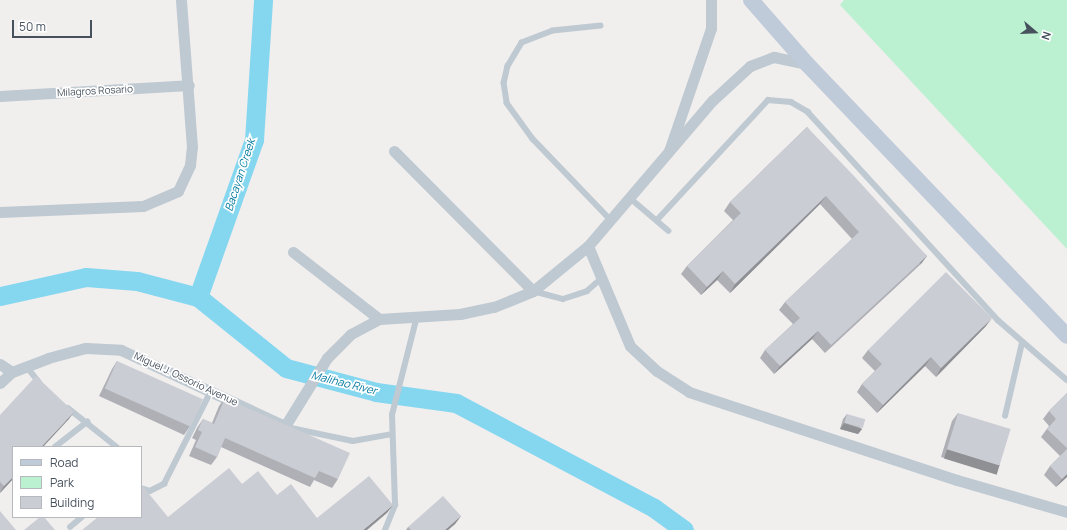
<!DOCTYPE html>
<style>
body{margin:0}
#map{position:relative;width:1067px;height:530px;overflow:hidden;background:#f1eeee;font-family:Manrope,sans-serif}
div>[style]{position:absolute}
.green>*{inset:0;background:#bbf1d1}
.river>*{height:19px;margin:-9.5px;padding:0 9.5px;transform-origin:9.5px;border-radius:9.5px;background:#85d7f0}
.lane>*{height:5.5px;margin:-2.75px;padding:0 2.75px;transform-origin:2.75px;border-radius:2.75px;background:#bec9d1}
.street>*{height:11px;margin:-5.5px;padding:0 5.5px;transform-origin:5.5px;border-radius:5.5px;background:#bec9d1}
.secondary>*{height:16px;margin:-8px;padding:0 8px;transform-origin:8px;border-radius:8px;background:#c0cbd9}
.wall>*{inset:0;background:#afb0b6}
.shaded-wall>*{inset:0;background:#8e9094;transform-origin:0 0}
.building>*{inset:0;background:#cbcdd4;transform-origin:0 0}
span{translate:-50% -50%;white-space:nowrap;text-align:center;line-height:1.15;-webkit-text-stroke:3.5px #fff;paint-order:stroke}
.street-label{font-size:10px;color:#46515d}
.water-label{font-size:11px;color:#067ca1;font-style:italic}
.legend{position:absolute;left:12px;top:446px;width:130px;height:72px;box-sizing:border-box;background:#fff;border:1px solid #b5b9be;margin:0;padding:5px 7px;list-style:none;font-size:12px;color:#46515d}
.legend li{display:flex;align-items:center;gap:8px;height:20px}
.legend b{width:20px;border:1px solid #b5b9be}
.north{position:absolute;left:1015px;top:12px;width:40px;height:40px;-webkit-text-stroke:3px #fff;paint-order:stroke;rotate:109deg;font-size:11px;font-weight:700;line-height:16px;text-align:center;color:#46515d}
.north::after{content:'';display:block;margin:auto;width:14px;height:18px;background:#46515d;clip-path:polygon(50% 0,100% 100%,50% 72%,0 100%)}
.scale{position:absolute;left:12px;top:20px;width:80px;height:18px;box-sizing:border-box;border:2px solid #46515d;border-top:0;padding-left:5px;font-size:12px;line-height:14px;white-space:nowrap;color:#46515d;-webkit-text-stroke:3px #fff;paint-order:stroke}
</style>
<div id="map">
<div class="green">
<i style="clip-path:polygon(844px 0,1067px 0,1067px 249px,840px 5px)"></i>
</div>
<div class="river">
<i style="left:0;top:296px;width:88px;rotate:-12.5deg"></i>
<i style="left:86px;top:277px;width:51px;rotate:4.5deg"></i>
<i style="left:137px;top:281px;width:63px;rotate:14.7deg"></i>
<i style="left:198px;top:297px;width:113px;rotate:38.9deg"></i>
<i style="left:286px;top:368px;width:93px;rotate:14.9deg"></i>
<i style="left:376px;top:392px;width:81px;rotate:7.8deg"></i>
<i style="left:456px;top:403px;width:224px;rotate:27.9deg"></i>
<i style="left:654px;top:508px;width:37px;rotate:36deg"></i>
<i style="left:198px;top:297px;width:167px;rotate:-70.4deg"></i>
<i style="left:254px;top:140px;width:140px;rotate:-86.3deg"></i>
</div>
<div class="lane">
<i style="left:601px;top:26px;width:48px;rotate:174.1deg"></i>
<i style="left:553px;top:31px;width:33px;rotate:159deg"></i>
<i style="left:522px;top:43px;width:27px;rotate:121deg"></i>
<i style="left:508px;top:66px;width:17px;rotate:103deg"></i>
<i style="left:504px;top:83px;width:20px;rotate:81deg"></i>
<i style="left:507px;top:103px;width:44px;rotate:54.2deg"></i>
<i style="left:533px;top:139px;width:112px;rotate:46.1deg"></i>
<i style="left:629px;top:197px;width:52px;rotate:40.4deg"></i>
<i style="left:657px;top:220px;width:163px;rotate:-47.2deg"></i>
<i style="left:768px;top:100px;width:23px;rotate:5deg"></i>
<i style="left:791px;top:102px;width:20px;rotate:30deg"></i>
<i style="left:808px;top:112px;width:282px;rotate:47.6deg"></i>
<i style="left:998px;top:320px;width:91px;rotate:41deg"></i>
<i style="left:533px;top:291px;width:31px;rotate:15deg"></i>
<i style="left:563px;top:299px;width:25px;rotate:-18deg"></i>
<i style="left:587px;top:291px;width:20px;rotate:-41deg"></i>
<i style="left:27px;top:367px;width:19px;rotate:51deg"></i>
<i style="left:68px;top:408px;width:63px;rotate:38.5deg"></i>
<i style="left:1005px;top:416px;width:75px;rotate:-76.9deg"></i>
<i style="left:291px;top:428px;width:63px;rotate:11.8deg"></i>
<i style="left:353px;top:441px;width:39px;rotate:-10deg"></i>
<i style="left:55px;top:447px;width:41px;rotate:-38deg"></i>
<i style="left:141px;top:488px;width:9px;rotate:18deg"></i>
<i style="left:150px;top:491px;width:16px;rotate:-27deg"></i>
<i style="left:164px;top:484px;width:104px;rotate:-63.2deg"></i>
<i style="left:70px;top:527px;width:16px;rotate:-40deg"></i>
<i style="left:385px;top:530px;width:27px;rotate:-68deg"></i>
<i style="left:395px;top:505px;width:90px;rotate:-91.9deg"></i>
<i style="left:392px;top:415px;width:102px;rotate:-75.8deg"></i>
</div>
<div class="street">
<i style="left:0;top:96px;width:189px;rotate:-3.3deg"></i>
<i style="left:394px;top:151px;width:197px;rotate:45.2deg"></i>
<i style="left:669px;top:151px;width:130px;rotate:-71.1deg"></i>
<i style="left:711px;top:28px;width:28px;rotate:-90deg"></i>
<i style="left:0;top:212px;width:143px;rotate:-2.4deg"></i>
<i style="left:143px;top:206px;width:38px;rotate:-23deg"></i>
<i style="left:178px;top:191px;width:29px;rotate:-65deg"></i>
<i style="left:190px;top:165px;width:18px;rotate:-84deg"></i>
<i style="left:192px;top:147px;width:147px;rotate:-94.3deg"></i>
<i style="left:588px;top:246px;width:108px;rotate:67.2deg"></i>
<i style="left:630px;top:346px;width:37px;rotate:43deg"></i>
<i style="left:657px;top:371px;width:38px;rotate:33deg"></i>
<i style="left:689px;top:392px;width:282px;rotate:18.2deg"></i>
<i style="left:957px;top:480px;width:115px;rotate:16.2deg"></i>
<i style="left:293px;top:252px;width:109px;rotate:37.9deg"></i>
<i style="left:0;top:364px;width:14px;rotate:34deg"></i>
<i style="left:0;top:383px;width:16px;rotate:-43deg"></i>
<i style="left:12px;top:372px;width:39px;rotate:-21deg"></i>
<i style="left:48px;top:358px;width:39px;rotate:-15deg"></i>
<i style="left:86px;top:348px;width:35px;rotate:3deg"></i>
<i style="left:121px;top:350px;width:181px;rotate:24.9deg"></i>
<i style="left:285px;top:426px;width:80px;rotate:-58.3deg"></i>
<i style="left:327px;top:358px;width:34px;rotate:-45deg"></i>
<i style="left:351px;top:334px;width:32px;rotate:-28deg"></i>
<i style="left:379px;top:319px;width:81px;rotate:-3.5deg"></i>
<i style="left:460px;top:314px;width:35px;rotate:-12deg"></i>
<i style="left:494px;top:307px;width:42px;rotate:-22.3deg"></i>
<i style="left:533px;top:291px;width:71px;rotate:-39.3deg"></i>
<i style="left:588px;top:246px;width:191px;rotate:-49.5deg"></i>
<i style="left:712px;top:101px;width:52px;rotate:-42.6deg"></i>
<i style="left:750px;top:66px;width:26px;rotate:-21deg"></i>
<i style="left:774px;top:57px;width:33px;rotate:12deg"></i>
</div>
<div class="secondary">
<i style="left:751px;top:0;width:85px;rotate:48.8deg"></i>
<i style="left:807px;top:64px;width:376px;rotate:46.3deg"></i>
</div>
<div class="wall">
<i style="clip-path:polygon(807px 127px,921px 264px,825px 353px,812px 339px,774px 374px,760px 358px,765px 350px,793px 324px,779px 310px,785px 302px,852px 239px,820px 204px,730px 293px,717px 280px,701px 295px,681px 274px,687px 266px,733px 220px,724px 211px,730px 202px)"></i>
<i style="clip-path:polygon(986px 326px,936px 377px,925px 366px,877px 413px,857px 392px,862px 384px,875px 371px,862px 358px,868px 350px)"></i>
<i style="clip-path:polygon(117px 361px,190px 426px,184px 435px,99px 396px,112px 369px)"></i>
<i style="clip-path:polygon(1067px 393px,1067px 477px,1056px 487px,1044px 475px,1050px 466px,1060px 456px,1041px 437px,1049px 426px,1043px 419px,1049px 411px)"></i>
<i style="clip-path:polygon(225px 398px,338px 479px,332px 488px,314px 480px,310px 487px,221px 447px,217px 457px,211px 465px,189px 456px,196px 440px,192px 438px,197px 428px,203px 419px,212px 423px,219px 406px)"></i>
<i style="clip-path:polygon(74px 412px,68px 420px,13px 447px,13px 479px,0 493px,0 415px)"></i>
<i style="clip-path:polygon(958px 413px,1000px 465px,994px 473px,941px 457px,952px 421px)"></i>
<i style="clip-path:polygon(847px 414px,862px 429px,858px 434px,840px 429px,843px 419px)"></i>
<i style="clip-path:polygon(461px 516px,455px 524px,448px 530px,406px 530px,408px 527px)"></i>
</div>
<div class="shaded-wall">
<i style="clip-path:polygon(826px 196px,820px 204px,730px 293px,735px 284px)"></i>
<i style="left:927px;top:256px;width:10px;height:131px;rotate:127deg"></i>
<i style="clip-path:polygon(723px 271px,717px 280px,701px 295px,707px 287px)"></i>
<i style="clip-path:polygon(992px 318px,986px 326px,936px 377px,941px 368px)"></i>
<i style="clip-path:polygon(818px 331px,812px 339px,774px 374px,780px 366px)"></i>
<i style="clip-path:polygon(931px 357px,925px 366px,877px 413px,883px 405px)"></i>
<i style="clip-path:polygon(74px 412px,68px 420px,43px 447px,41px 447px)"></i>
<i style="clip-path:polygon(844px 423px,862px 429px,858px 434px,840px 429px)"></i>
<i style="left:947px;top:449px;width:55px;height:10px;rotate:17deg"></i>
<i style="clip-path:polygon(1067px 474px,1067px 477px,1056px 487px,1062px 479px)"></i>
<i style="clip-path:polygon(13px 477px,13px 479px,0 493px,4px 486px)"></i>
<i style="clip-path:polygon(393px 505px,387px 513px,367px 530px,363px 530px)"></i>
<i style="clip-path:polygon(461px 516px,455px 524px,448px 530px,445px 530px)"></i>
</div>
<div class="building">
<i style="clip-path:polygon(807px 127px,854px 176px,927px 256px,831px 345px,818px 331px,780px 366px,765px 350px,800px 318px,785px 302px,859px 232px,826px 196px,735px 284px,723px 271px,707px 287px,687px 266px,741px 213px,730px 202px)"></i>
<i style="clip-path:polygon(946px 272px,992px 318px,941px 368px,931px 357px,883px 405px,862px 384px,882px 364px,868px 350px)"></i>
<i style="left:117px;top:361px;width:94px;height:30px;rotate:24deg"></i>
<i style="clip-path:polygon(36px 376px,74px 412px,41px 447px,13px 447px,13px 477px,4px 486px,0 482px,0 415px)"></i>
<i style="clip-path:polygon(1067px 393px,1067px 448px,1047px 429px,1056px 419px,1049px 411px)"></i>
<i style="clip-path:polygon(225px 398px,350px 453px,338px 479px,319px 471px,315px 478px,225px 438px,217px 457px,195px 447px,202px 432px,198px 430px,203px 419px,214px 424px)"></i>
<i style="left:958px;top:413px;width:55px;height:38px;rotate:17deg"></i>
<i style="left:847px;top:414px;width:19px;height:9px;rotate:16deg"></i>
<i style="clip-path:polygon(1067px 449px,1067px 474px,1062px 479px,1050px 466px)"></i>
<i style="clip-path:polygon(229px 468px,242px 484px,258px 471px,277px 495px,291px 484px,317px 518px,369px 476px,393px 505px,363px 530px,82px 530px,98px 517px,141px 517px,141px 484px,168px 517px)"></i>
<i style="clip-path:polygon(443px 496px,461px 516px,445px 530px,411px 530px,408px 527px)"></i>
<i style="clip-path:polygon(0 511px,16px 530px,0 530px)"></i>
<i style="clip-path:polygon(40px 517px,44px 517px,55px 530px,24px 530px)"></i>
</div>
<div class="street-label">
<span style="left:95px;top:91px;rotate:-3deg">Milagros Rosario</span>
<span style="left:186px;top:379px;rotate:25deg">Miguel J. Ossorio Avenue</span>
</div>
<div class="water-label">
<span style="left:240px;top:175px;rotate:-72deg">Bacayan Creek</span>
<span style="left:344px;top:383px;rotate:14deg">Malihao River</span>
</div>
<ul class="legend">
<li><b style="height:5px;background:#c0cbd9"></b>Road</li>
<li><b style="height:11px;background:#bbf1d1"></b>Park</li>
<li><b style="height:11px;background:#cbcdd4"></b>Building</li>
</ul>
<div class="north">N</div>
<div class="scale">50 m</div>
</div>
